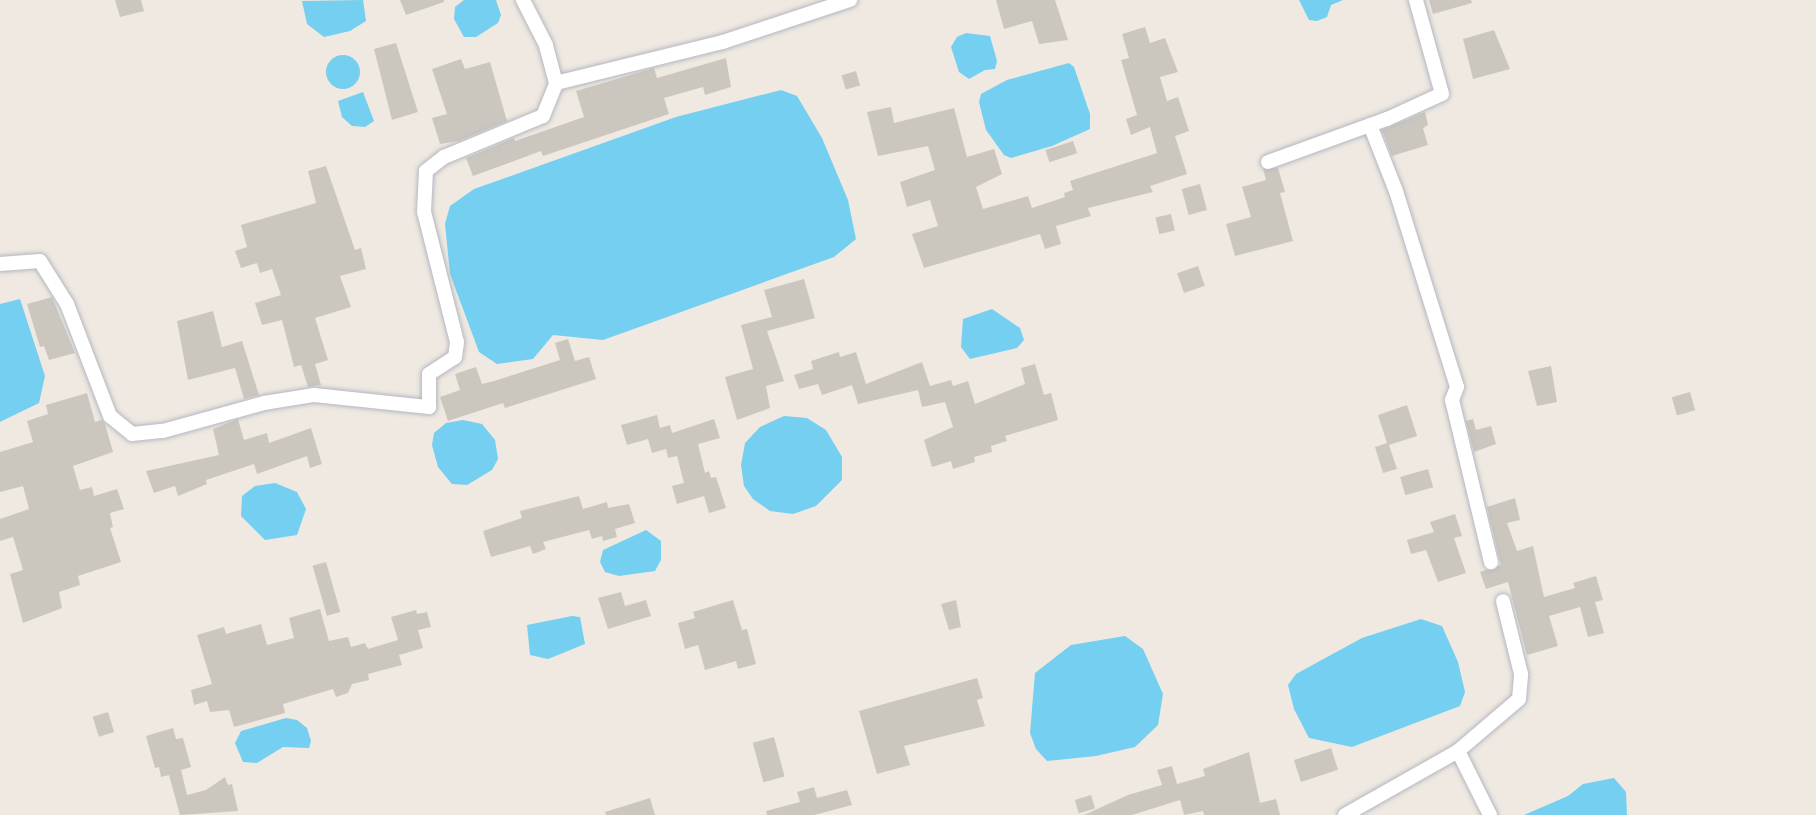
<!DOCTYPE html>
<style>
body{margin:0}
#map{position:relative;width:1816px;height:815px;overflow:hidden;background:#efe9e1;font-family:"Roboto Condensed",sans-serif}
div>[style]{position:absolute}
.water>*{inset:0;background:#75cff0}
.round{border-radius:50%}
.building>*{inset:0;background:#cbc7bf;transform-origin:0 0}
.roads{filter:drop-shadow(0 0 2px #b4b7c1) drop-shadow(0 0 2px #b4b7c1)}
.minor>*{height:14px;margin:-7px;padding:0 7px;transform-origin:7px;border-radius:7px;background:#fff}
span{translate:-50% -50%;white-space:nowrap;text-align:center;line-height:1.15;-webkit-text-stroke:5px #fff;paint-order:stroke}
</style>
<div id="map">
<div class="water">
<i style="clip-path:polygon(363px 0,366px 21px,350px 31px,324px 37px,307px 24px,302px 1px)"></i>
<i style="clip-path:polygon(464px 0,496px 0,501px 15px,498px 23px,476px 37px,464px 37px,454px 19px,455px 7px)"></i>
<i style="clip-path:polygon(1299px 0,1343px 0,1331px 5px,1327px 17px,1317px 21px,1309px 20px)"></i>
<i style="clip-path:polygon(966px 33px,990px 36px,997px 61px,995px 69px,985px 70px,969px 79px,959px 72px,951px 47px,957px 37px)"></i>
<i class="round" style="left:326px;top:55px;width:34px;height:34px"></i>
<i style="clip-path:polygon(1069px 63px,1074px 67px,1090px 114px,1090px 129px,1052px 146px,1011px 158px,1004px 155px,986px 130px,979px 102px,981px 94px,1007px 80px)"></i>
<i style="clip-path:polygon(781px 90px,797px 96px,822px 138px,848px 200px,856px 239px,834px 257px,603px 340px,553px 335px,533px 359px,497px 364px,479px 352px,450px 274px,445px 224px,450px 206px,474px 189px,676px 117px)"></i>
<i style="clip-path:polygon(363px 92px,374px 121px,365px 127px,352px 126px,342px 117px,338px 101px)"></i>
<i style="clip-path:polygon(20px 299px,45px 376px,39px 403px,0 422px,0 304px)"></i>
<i style="clip-path:polygon(992px 309px,1020px 328px,1024px 340px,1017px 348px,970px 359px,961px 347px,963px 319px)"></i>
<i style="clip-path:polygon(784px 416px,807px 418px,826px 430px,842px 457px,842px 480px,816px 506px,793px 514px,770px 511px,753px 499px,744px 486px,741px 465px,745px 443px,760px 427px)"></i>
<i style="clip-path:polygon(463px 420px,482px 424px,495px 440px,498px 459px,492px 470px,467px 485px,452px 484px,438px 467px,432px 445px,434px 433px,446px 423px)"></i>
<i style="clip-path:polygon(275px 483px,297px 492px,306px 509px,297px 535px,265px 540px,241px 516px,242px 496px,255px 486px)"></i>
<i style="clip-path:polygon(646px 530px,661px 541px,661px 560px,655px 571px,619px 576px,605px 572px,600px 562px,603px 550px)"></i>
<i style="clip-path:polygon(572px 616px,580px 617px,585px 644px,548px 659px,530px 655px,527px 625px)"></i>
<i style="clip-path:polygon(1421px 619px,1442px 626px,1458px 662px,1465px 692px,1460px 706px,1352px 747px,1309px 738px,1294px 709px,1288px 685px,1296px 674px,1362px 638px)"></i>
<i style="clip-path:polygon(1125px 636px,1143px 649px,1163px 694px,1158px 725px,1135px 747px,1096px 756px,1047px 761px,1036px 749px,1030px 733px,1035px 673px,1071px 645px)"></i>
<i style="clip-path:polygon(286px 718px,297px 720px,307px 728px,311px 741px,309px 748px,283px 747px,257px 763px,243px 762px,235px 743px,241px 731px)"></i>
<i style="clip-path:polygon(1614px 778px,1626px 792px,1627px 815px,1524px 815px,1568px 796px,1583px 784px)"></i>
</div>
<div class="building">
<i style="clip-path:polygon(115px 0,141px 0,144px 11px,120px 17px)"></i>
<i style="clip-path:polygon(400px 0,444px 0,444px 2px,406px 15px)"></i>
<i style="clip-path:polygon(996px 0,1055px 0,1068px 40px,1039px 44px,1032px 21px,1004px 29px)"></i>
<i style="clip-path:polygon(1429px 0,1471px 0,1472px 3px,1433px 14px)"></i>
<i style="clip-path:polygon(1145px 27px,1150px 43px,1165px 38px,1178px 72px,1160px 77px,1167px 101px,1178px 97px,1189px 131px,1175px 136px,1187px 174px,1150px 186px,1153px 192px,1088px 208px,1091px 216px,1056px 226px,1061px 244px,1045px 249px,1040px 234px,924px 268px,912px 234px,938px 226px,930px 200px,907px 207px,900px 182px,935px 170px,928px 146px,878px 156px,867px 112px,891px 107px,894px 123px,954px 108px,967px 157px,994px 149px,1002px 174px,976px 187px,983px 209px,1028px 196px,1032px 208px,1065px 197px,1064px 193px,1073px 190px,1070px 181px,1157px 153px,1150px 127px,1131px 135px,1126px 119px,1137px 115px,1121px 60px,1129px 58px,1122px 34px)"></i>
<i style="clip-path:polygon(1494px 30px,1510px 69px,1473px 79px,1463px 39px)"></i>
<i style="clip-path:polygon(396px 43px,418px 112px,392px 120px,374px 49px)"></i>
<i style="clip-path:polygon(726px 58px,731px 87px,705px 95px,703px 87px,664px 98px,669px 114px,543px 156px,541px 151px,473px 176px,466px 158px,514px 138px,515px 141px,584px 117px,576px 91px,654px 68px,657px 78px)"></i>
<i style="clip-path:polygon(461px 59px,465px 69px,490px 62px,507px 121px,459px 141px,440px 144px,432px 118px,447px 114px,432px 69px)"></i>
<i style="left:856px;top:71px;width:15px;height:15px;rotate:74deg"></i>
<i style="clip-path:polygon(1425px 112px,1428px 125px,1423px 128px,1428px 145px,1392px 156px,1382px 130px)"></i>
<i style="left:1073px;top:141px;width:13px;height:29px;rotate:72deg"></i>
<i style="clip-path:polygon(326px 166px,355px 250px,361px 248px,366px 269px,340px 276px,351px 307px,315px 318px,328px 360px,315px 364px,321px 385px,308px 387px,301px 365px,294px 367px,282px 320px,262px 325px,255px 303px,281px 295px,272px 269px,260px 273px,257px 263px,241px 268px,235px 251px,247px 247px,241px 225px,316px 203px,308px 171px)"></i>
<i style="clip-path:polygon(1278px 168px,1285px 192px,1280px 193px,1293px 241px,1235px 256px,1226px 224px,1251px 217px,1242px 187px,1266px 180px,1263px 169px)"></i>
<i style="left:1200px;top:184px;width:27px;height:19px;rotate:75deg"></i>
<i style="left:1171px;top:214px;width:17px;height:16px;rotate:77deg"></i>
<i style="left:1198px;top:266px;width:21px;height:22px;rotate:71deg"></i>
<i style="clip-path:polygon(804px 279px,815px 318px,767px 331px,784px 381px,766px 386px,770px 408px,737px 420px,725px 377px,753px 369px,741px 325px,772px 317px,764px 290px)"></i>
<i style="clip-path:polygon(52px 297px,75px 353px,49px 360px,44px 346px,40px 347px,27px 304px)"></i>
<i style="clip-path:polygon(213px 311px,222px 347px,242px 341px,259px 395px,244px 399px,235px 368px,188px 380px,177px 321px)"></i>
<i style="clip-path:polygon(568px 339px,575px 361px,589px 357px,596px 379px,505px 408px,503px 403px,448px 421px,440px 397px,460px 390px,455px 374px,476px 367px,482px 384px,494px 381px,560px 360px,555px 343px)"></i>
<i style="clip-path:polygon(839px 352px,840px 357px,856px 352px,866px 384px,922px 362px,930px 386px,951px 380px,953px 386px,968px 381px,975px 404px,1025px 384px,1021px 368px,1035px 364px,1044px 395px,1051px 393px,1058px 420px,1005px 436px,1007px 441px,991px 446px,992px 452px,974px 457px,975px 462px,953px 469px,951px 461px,932px 467px,924px 440px,953px 427px,945px 402px,922px 407px,918px 390px,858px 404px,852px 385px,822px 395px,818px 384px,799px 389px,794px 375px,813px 369px,811px 361px)"></i>
<i style="clip-path:polygon(1551px 366px,1557px 402px,1537px 406px,1528px 371px)"></i>
<i style="left:1690px;top:392px;width:19px;height:19px;rotate:74deg"></i>
<i style="clip-path:polygon(87px 393px,95px 422px,102px 420px,105px 424px,113px 452px,73px 466px,80px 490px,92px 487px,94px 496px,117px 489px,124px 509px,110px 513px,113px 527px,110px 528px,121px 562px,78px 576px,80px 585px,59px 592px,62px 608px,23px 623px,10px 574px,23px 570px,13px 537px,0 541px,0 519px,29px 509px,23px 486px,0 492px,0 452px,33px 442px,27px 421px,48px 414px,46px 405px)"></i>
<i style="clip-path:polygon(1407px 405px,1417px 436px,1389px 445px,1397px 469px,1383px 473px,1375px 447px,1387px 443px,1378px 415px)"></i>
<i style="clip-path:polygon(657px 415px,660px 428px,670px 425px,672px 433px,714px 419px,720px 438px,698px 444px,705px 473px,709px 471px,711px 478px,716px 477px,726px 508px,709px 513px,704px 496px,677px 504px,672px 486px,684px 483px,677px 456px,668px 458px,666px 449px,652px 453px,648px 439px,627px 445px,621px 425px)"></i>
<i style="clip-path:polygon(238px 419px,244px 440px,267px 433px,269px 443px,311px 428px,322px 464px,310px 468px,307px 456px,257px 474px,254px 464px,206px 480px,207px 484px,178px 496px,175px 486px,154px 493px,146px 471px,219px 455px,213px 429px)"></i>
<i style="clip-path:polygon(1473px 419px,1476px 430px,1491px 426px,1496px 444px,1474px 452px,1466px 421px)"></i>
<i style="left:1428px;top:469px;width:19px;height:29px;rotate:74deg"></i>
<i style="clip-path:polygon(579px 496px,583px 509px,607px 502px,608px 508px,629px 504px,635px 523px,615px 529px,617px 537px,603px 541px,602px 536px,592px 539px,589px 530px,543px 542px,546px 549px,533px 554px,530px 546px,491px 557px,483px 531px,522px 518px,520px 511px)"></i>
<i style="clip-path:polygon(1515px 498px,1520px 520px,1507px 523px,1517px 551px,1533px 546px,1544px 597px,1575px 588px,1573px 583px,1596px 576px,1603px 600px,1595px 602px,1604px 633px,1588px 637px,1580px 607px,1549px 616px,1558px 646px,1527px 655px,1508px 582px,1486px 589px,1480px 572px,1501px 565px,1487px 507px)"></i>
<i style="clip-path:polygon(1455px 514px,1462px 536px,1454px 538px,1466px 573px,1438px 582px,1426px 550px,1411px 554px,1407px 540px,1434px 532px,1430px 522px)"></i>
<i style="left:326px;top:562px;width:52px;height:14px;rotate:74deg"></i>
<i style="clip-path:polygon(621px 592px,625px 606px,646px 600px,651px 616px,608px 629px,598px 598px)"></i>
<i style="clip-path:polygon(733px 600px,742px 630px,747px 629px,756px 664px,738px 669px,736px 661px,705px 670px,698px 645px,685px 649px,678px 623px,695px 618px,693px 612px)"></i>
<i style="clip-path:polygon(956px 600px,961px 627px,949px 630px,941px 604px)"></i>
<i style="clip-path:polygon(320px 609px,329px 641px,348px 637px,351px 647px,365px 643px,368px 649px,398px 640px,391px 617px,416px 610px,417px 614px,427px 612px,431px 627px,418px 630px,423px 648px,399px 655px,402px 665px,368px 674px,369px 680px,352px 684px,348px 693px,336px 697px,333px 689px,283px 704px,285px 713px,234px 727px,229px 710px,210px 712px,207px 701px,194px 705px,191px 690px,212px 684px,197px 635px,224px 627px,226px 634px,261px 624px,267px 645px,294px 638px,289px 618px)"></i>
<i style="clip-path:polygon(977px 678px,983px 698px,977px 700px,985px 726px,904px 746px,910px 765px,877px 774px,859px 711px)"></i>
<i style="left:108px;top:712px;width:21px;height:16px;rotate:73deg"></i>
<i style="clip-path:polygon(173px 728px,176px 739px,183px 738px,191px 767px,181px 770px,187px 795px,206px 790px,225px 777px,228px 785px,232px 784px,238px 811px,180px 815px,169px 775px,161px 777px,159px 767px,155px 768px,146px 736px)"></i>
<i style="left:774px;top:737px;width:41px;height:22px;rotate:75deg"></i>
<i style="left:1331px;top:748px;width:23px;height:39px;rotate:72deg"></i>
<i style="clip-path:polygon(1249px 752px,1260px 803px,1276px 799px,1280px 815px,1204px 815px,1203px 811px,1184px 815px,1180px 800px,1132px 815px,1084px 815px,1128px 795px,1162px 785px,1157px 770px,1172px 766px,1177px 784px,1205px 776px,1203px 769px)"></i>
<i style="clip-path:polygon(814px 787px,817px 798px,847px 790px,852px 805px,814px 815px,767px 815px,766px 811px,800px 802px,797px 792px)"></i>
<i style="left:1091px;top:795px;width:14px;height:17px;rotate:73deg"></i>
<i style="clip-path:polygon(650px 798px,655px 815px,606px 815px,605px 812px)"></i>
</div>
<div class="roads">
<div class="minor">
<i style="left:556px;top:83px;width:172px;rotate:-13.8deg"></i>
<i style="left:723px;top:42px;width:134px;rotate:-18.3deg"></i>
<i style="left:1370px;top:125px;width:71px;rotate:68.5deg"></i>
<i style="left:1396px;top:191px;width:205px;rotate:72.7deg"></i>
<i style="left:1457px;top:387px;width:14px;rotate:111deg"></i>
<i style="left:1452px;top:400px;width:167px;rotate:76.5deg"></i>
<i style="left:1268px;top:162px;width:127px;rotate:-19.9deg"></i>
<i style="left:1387px;top:119px;width:60px;rotate:-24.4deg"></i>
<i style="left:1442px;top:94px;width:98px;rotate:-105.5deg"></i>
<i style="left:0;top:264px;width:40px;rotate:-4.3deg"></i>
<i style="left:40px;top:261px;width:51px;rotate:57.9deg"></i>
<i style="left:67px;top:304px;width:120px;rotate:69deg"></i>
<i style="left:110px;top:416px;width:28px;rotate:39deg"></i>
<i style="left:132px;top:434px;width:31px;rotate:-6deg"></i>
<i style="left:163px;top:431px;width:105px;rotate:-15.5deg"></i>
<i style="left:264px;top:403px;width:51px;rotate:-9.1deg"></i>
<i style="left:314px;top:395px;width:116px;rotate:6deg"></i>
<i style="left:429px;top:407px;width:33px;rotate:-90deg"></i>
<i style="left:429px;top:374px;width:31px;rotate:-33deg"></i>
<i style="left:455px;top:357px;width:15px;rotate:-82deg"></i>
<i style="left:457px;top:342px;width:134px;rotate:-104.2deg"></i>
<i style="left:424px;top:212px;width:41px;rotate:-87.2deg"></i>
<i style="left:426px;top:171px;width:23px;rotate:-38deg"></i>
<i style="left:444px;top:157px;width:107px;rotate:-22.5deg"></i>
<i style="left:543px;top:116px;width:35px;rotate:-68deg"></i>
<i style="left:556px;top:83px;width:39px;rotate:-105deg"></i>
<i style="left:546px;top:45px;width:51px;rotate:-117.1deg"></i>
<i style="left:1458px;top:751px;width:72px;rotate:63.4deg"></i>
<i style="left:1345px;top:815px;width:130px;rotate:-29.5deg"></i>
<i style="left:1458px;top:751px;width:80px;rotate:-40.4deg"></i>
<i style="left:1519px;top:699px;width:25px;rotate:-85deg"></i>
<i style="left:1521px;top:674px;width:75px;rotate:-103.9deg"></i>
</div>
</div>
</div>
